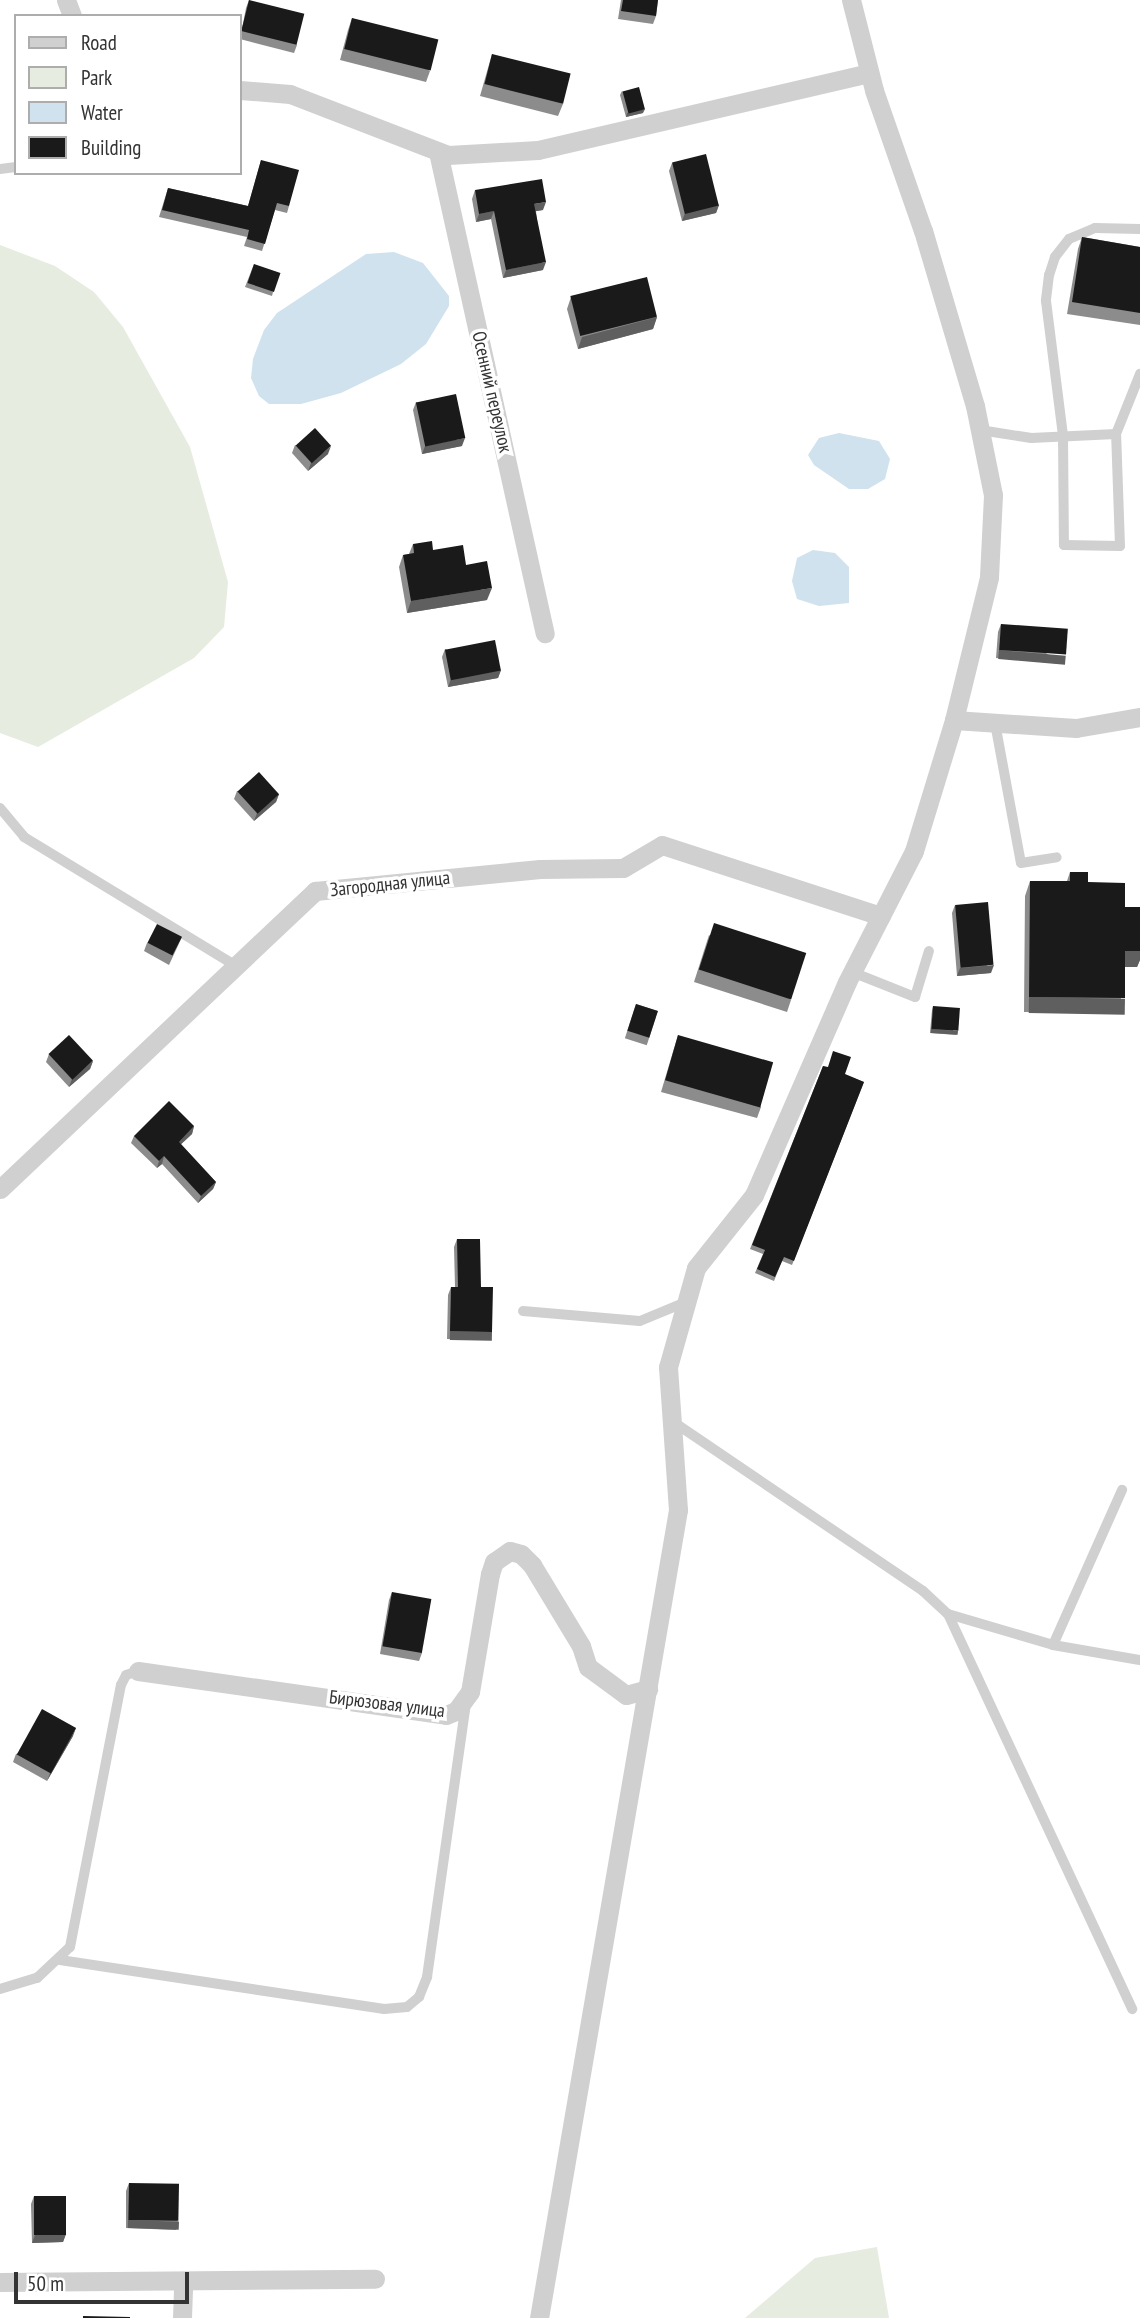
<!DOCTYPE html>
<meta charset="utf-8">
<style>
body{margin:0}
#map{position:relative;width:1140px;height:2318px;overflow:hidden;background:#fff;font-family:"PT Sans Narrow",sans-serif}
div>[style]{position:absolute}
.green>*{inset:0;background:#e6ecdf}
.water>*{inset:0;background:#cfe2ee}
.service>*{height:10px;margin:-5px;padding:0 5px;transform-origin:5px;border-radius:5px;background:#d0d0d0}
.minor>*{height:19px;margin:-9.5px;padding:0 9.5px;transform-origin:9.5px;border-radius:9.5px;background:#d0d0d0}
.wall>*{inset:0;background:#8c8c8c;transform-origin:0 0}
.shaded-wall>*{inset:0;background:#5f5f5f;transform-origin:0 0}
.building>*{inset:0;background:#1a1a1a;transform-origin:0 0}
span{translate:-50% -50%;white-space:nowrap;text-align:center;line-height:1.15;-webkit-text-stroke:7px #fff;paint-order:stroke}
.street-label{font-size:19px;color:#333}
.legend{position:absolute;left:14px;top:14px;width:228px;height:161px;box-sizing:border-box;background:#fff;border:2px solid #adadad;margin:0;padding:9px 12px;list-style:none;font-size:21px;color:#333}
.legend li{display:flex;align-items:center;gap:14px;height:35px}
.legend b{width:35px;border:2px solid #adadad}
.scale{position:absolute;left:14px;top:2272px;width:175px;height:32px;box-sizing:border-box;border:4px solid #333;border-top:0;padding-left:9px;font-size:21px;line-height:24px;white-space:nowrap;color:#333;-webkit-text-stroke:5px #fff;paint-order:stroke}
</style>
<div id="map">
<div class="green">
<i style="clip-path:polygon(0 245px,55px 266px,94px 292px,123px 327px,190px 447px,228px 582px,224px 627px,194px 658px,38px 747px,0 733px)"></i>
<i style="clip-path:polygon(877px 2247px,889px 2318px,745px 2318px,815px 2258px)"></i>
</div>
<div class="water">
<i style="clip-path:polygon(394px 252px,423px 263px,449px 296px,449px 306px,426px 344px,401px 364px,341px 393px,301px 404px,269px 404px,259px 396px,251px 378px,253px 359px,264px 330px,277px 313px,366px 254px)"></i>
<i style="clip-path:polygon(839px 433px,879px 441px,890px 459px,885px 479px,868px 489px,849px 489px,814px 465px,808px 455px,819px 438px)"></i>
<i style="clip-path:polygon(813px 550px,835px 553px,849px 567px,849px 603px,819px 606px,797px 599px,792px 581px,797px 558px)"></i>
</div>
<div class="service">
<i style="left:0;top:169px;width:16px;rotate:-7deg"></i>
<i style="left:1140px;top:229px;width:45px;rotate:-178.7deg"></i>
<i style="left:1095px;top:228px;width:28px;rotate:157deg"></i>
<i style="left:1069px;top:239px;width:23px;rotate:128deg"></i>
<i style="left:1055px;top:257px;width:19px;rotate:108deg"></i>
<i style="left:1049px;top:275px;width:26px;rotate:97deg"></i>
<i style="left:1046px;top:301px;width:136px;rotate:82.8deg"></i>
<i style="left:1063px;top:436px;width:109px;rotate:89.5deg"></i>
<i style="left:1064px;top:545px;width:56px;rotate:1deg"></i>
<i style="left:1120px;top:546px;width:112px;rotate:-92deg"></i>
<i style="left:1116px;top:434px;width:65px;rotate:-68.2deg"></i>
<i style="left:980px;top:430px;width:52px;rotate:8.9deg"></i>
<i style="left:1031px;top:438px;width:85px;rotate:-2.7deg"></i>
<i style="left:995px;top:723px;width:142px;rotate:79.5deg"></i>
<i style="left:1021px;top:863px;width:36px;rotate:-9deg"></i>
<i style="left:0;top:808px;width:38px;rotate:50deg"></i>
<i style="left:24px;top:837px;width:250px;rotate:31.3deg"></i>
<i style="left:852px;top:972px;width:68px;rotate:21.6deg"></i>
<i style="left:915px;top:997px;width:48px;rotate:-73.1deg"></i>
<i style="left:523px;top:1311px;width:117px;rotate:4.9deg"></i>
<i style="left:640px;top:1321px;width:50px;rotate:-22.4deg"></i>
<i style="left:672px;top:1421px;width:303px;rotate:34.1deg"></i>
<i style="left:923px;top:1591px;width:34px;rotate:43deg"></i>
<i style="left:948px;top:1614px;width:109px;rotate:16.4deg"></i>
<i style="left:1053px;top:1645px;width:88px;rotate:9.8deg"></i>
<i style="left:948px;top:1614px;width:436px;rotate:65deg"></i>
<i style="left:1053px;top:1645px;width:170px;rotate:-66deg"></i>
<i style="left:60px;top:1960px;width:328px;rotate:8.6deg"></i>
<i style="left:384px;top:2009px;width:23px;rotate:-5deg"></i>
<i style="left:407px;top:2007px;width:16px;rotate:-40deg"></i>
<i style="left:419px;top:1997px;width:22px;rotate:-68deg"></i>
<i style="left:427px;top:1977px;width:277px;rotate:-81.9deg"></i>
<i style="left:0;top:1989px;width:39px;rotate:-17deg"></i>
<i style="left:37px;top:1978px;width:45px;rotate:-43.2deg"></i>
<i style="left:70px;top:1947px;width:267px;rotate:-79deg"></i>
<i style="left:121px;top:1685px;width:11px;rotate:-63deg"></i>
<i style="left:126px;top:1675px;width:13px;rotate:-18deg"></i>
</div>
<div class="minor">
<i style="left:66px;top:0;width:17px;rotate:69deg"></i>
<i style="left:240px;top:90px;width:50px;rotate:4.6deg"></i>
<i style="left:290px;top:94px;width:169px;rotate:21.1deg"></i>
<i style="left:448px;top:155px;width:90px;rotate:-3.2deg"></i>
<i style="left:538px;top:150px;width:340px;rotate:-13.1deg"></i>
<i style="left:438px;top:152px;width:493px;rotate:77.5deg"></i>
<i style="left:954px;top:720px;width:122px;rotate:3.8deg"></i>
<i style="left:1076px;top:728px;width:65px;rotate:-9.8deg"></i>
<i style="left:0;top:1189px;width:434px;rotate:-43.4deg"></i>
<i style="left:315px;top:891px;width:226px;rotate:-5.6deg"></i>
<i style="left:540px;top:869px;width:83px;rotate:-0.7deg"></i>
<i style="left:623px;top:868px;width:45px;rotate:-30.5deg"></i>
<i style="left:662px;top:845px;width:230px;rotate:18deg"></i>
<i style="left:138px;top:1671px;width:311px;rotate:8.1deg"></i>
<i style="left:446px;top:1715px;width:11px;rotate:-22deg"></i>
<i style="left:456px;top:1711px;width:24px;rotate:-54deg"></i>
<i style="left:470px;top:1692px;width:120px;rotate:-80.4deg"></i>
<i style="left:490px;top:1574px;width:13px;rotate:-72deg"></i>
<i style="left:494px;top:1562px;width:19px;rotate:-35deg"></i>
<i style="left:510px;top:1551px;width:11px;rotate:15deg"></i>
<i style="left:521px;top:1554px;width:16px;rotate:45deg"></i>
<i style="left:532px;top:1565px;width:95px;rotate:58.8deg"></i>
<i style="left:581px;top:1646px;width:22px;rotate:72deg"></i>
<i style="left:588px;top:1667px;width:47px;rotate:36.4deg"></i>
<i style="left:626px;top:1695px;width:23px;rotate:-15deg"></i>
<i style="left:0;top:2282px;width:375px;rotate:-0.5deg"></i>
<i style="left:182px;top:2318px;width:35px;rotate:-88deg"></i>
<i style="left:539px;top:2318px;width:820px;rotate:-80.24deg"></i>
<i style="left:678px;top:1510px;width:143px;rotate:-94deg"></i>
<i style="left:668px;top:1367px;width:103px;rotate:-74.2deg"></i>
<i style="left:696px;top:1268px;width:93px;rotate:-51.5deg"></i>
<i style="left:754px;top:1195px;width:232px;rotate:-66.4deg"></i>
<i style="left:847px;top:982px;width:147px;rotate:-62.9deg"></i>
<i style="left:914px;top:851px;width:137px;rotate:-73deg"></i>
<i style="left:954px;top:720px;width:147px;rotate:-76.2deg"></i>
<i style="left:989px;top:577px;width:82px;rotate:-87.2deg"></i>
<i style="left:993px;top:495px;width:91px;rotate:-101.4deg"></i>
<i style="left:975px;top:406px;width:183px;rotate:-106.5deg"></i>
<i style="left:923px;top:231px;width:149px;rotate:-109.2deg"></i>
<i style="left:874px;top:90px;width:93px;rotate:-104.3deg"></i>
</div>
<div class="wall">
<i style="clip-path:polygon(249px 0,297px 45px,294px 53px,240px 39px,246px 8px)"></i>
<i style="clip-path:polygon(621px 0,658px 0,656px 16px,653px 24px,618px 19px)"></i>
<i style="clip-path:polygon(352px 18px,430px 71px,426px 82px,340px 60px,348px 30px)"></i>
<i style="clip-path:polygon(492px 54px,563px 104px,558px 116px,480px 96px)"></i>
<i style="clip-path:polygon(622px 91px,643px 113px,626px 117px,620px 95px)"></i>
<i style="clip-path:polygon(261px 160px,289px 206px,287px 213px,275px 210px,262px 251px,244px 246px,247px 237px,159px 217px,168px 188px,248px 206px)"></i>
<i style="clip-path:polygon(672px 163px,719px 205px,716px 213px,682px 221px,669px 171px)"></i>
<i style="clip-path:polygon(475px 190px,543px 210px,536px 211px,543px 270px,503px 278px,491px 219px,476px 222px,472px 199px)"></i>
<i style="clip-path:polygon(1082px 237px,1140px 247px,1140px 325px,1067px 314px,1078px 249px)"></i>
<i style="clip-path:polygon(254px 264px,273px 292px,272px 296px,245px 287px)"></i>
<i style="clip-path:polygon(571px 297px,657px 317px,653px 329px,578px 349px,567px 309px)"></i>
<i style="clip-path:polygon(416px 402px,462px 446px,422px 454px,413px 410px)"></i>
<i style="clip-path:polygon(295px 445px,328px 454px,308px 471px,292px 453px)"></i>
<i style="clip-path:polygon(413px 544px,433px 550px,466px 565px,487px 600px,407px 613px,399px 567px,403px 555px,409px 554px)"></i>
<i style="clip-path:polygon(1001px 624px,1063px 664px,996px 658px,998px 632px)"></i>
<i style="clip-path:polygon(445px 649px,501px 670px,498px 678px,448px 687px,442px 657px)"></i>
<i style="clip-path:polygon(237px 791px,279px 794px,276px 802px,254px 821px,234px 799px)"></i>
<i style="clip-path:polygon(1070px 872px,1125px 907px,1140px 907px,1140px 960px,1137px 967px,1125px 967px,1119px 1013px,1024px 1012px,1025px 896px,1030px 881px,1067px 881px)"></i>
<i style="clip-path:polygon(955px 905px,991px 973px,957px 976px,952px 913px)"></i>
<i style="clip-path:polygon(709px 935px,791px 1000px,787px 1012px,694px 982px)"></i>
<i style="clip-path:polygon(182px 937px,169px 965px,144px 951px,147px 943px)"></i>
<i style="left:636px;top:1004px;width:23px;height:36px;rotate:18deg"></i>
<i style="clip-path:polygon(933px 1006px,957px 1035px,930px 1033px,932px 1010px)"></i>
<i style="clip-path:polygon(678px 1035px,761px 1107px,757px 1118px,661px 1092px)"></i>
<i style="clip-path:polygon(49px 1054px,93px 1061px,90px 1069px,69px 1087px,46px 1062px)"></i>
<i style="clip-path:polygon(823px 1066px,864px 1082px,792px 1265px,782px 1261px,774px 1281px,755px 1273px,763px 1254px,750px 1249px)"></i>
<i style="clip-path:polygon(194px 1126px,192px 1134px,181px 1144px,216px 1182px,213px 1189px,198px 1203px,162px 1164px,157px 1168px,131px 1143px,134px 1136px)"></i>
<i style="clip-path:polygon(457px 1239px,492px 1332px,489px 1340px,447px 1339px,448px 1295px,451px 1287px,455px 1287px,454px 1247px)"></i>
<i style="clip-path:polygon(392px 1592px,422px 1653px,419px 1661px,380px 1654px,389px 1600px)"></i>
<i style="clip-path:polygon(73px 1736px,47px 1781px,13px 1762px,16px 1754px)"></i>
<i style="clip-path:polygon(129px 2183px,179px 2222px,176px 2230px,126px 2228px,126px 2191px)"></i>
<i style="clip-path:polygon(34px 2196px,66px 2234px,63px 2242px,32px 2243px,31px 2204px)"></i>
</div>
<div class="shaded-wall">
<i style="clip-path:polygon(645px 109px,643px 113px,626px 117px,627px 113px)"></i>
<i style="clip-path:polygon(546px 202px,543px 210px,531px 212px,534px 204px)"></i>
<i style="clip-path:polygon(719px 205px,716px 213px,682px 221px,685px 213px)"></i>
<i style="clip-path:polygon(494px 211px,491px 219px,476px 222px,479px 214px)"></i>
<i style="clip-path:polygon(546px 262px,543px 270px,503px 278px,506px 270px)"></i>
<i style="clip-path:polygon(657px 317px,653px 329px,578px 349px,582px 337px)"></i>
<i style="clip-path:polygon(465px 438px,462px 446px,422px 454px,425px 446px)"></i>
<i style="clip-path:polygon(331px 446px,328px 454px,308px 471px,311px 463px)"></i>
<i style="clip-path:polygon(492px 588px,487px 600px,407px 613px,411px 601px)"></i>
<i style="left:999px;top:650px;width:67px;height:9px;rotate:5deg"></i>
<i style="clip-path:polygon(501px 670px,498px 678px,448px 687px,451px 679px)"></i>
<i style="clip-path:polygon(279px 794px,276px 802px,254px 821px,257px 813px)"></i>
<i style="clip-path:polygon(1125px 951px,1140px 951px,1140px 960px,1137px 967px,1120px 967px)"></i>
<i style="clip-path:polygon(994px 965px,991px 973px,957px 976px,960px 968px)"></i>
<i style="left:1029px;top:997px;width:96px;height:16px;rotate:1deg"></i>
<i style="left:931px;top:1029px;width:27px;height:4px;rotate:4deg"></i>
<i style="clip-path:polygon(93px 1061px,90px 1069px,69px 1087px,72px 1079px)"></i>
<i style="clip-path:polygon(194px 1126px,192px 1134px,176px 1149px,179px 1142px)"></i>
<i style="clip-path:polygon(164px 1156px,162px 1164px,157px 1168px,159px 1161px)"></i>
<i style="clip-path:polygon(216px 1182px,213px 1189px,198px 1203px,201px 1196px)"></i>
<i style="left:450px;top:1331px;width:42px;height:9px;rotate:1deg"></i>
<i style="clip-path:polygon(76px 1728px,73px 1736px,47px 1781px,50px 1773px)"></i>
<i style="left:128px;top:2220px;width:51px;height:8px;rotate:2deg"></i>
<i style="clip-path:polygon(66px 2234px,63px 2242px,32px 2243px,35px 2235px)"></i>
</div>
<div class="building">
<i style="left:249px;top:0;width:57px;height:32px;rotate:14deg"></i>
<i style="clip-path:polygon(623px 0,658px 0,656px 16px,621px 11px)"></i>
<i style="left:352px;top:18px;width:89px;height:32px;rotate:14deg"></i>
<i style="left:492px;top:54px;width:81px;height:31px;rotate:14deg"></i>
<i style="left:639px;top:87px;width:23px;height:17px;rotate:75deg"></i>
<i style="left:706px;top:154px;width:53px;height:35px;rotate:76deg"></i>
<i style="clip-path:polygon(261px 160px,299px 170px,289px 206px,277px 203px,265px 244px,247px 239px,249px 230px,162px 210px,168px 188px,248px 206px)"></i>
<i style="clip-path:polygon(542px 179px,546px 202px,534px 204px,546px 262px,506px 270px,494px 211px,479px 214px,475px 190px)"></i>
<i style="clip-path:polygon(1082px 237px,1140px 247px,1140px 313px,1072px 302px)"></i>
<i style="left:254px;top:264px;width:28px;height:20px;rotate:19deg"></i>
<i style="left:647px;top:277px;width:41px;height:79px;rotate:76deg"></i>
<i style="left:456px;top:394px;width:45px;height:41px;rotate:78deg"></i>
<i style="left:315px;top:428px;width:24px;height:26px;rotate:48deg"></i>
<i style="clip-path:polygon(432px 541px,433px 550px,463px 545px,466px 565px,487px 561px,492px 588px,411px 601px,403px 555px,414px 553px,413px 544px)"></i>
<i style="left:1001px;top:624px;width:67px;height:26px;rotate:4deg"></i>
<i style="left:495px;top:640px;width:31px;height:51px;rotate:79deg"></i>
<i style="left:259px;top:772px;width:30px;height:29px;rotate:48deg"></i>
<i style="clip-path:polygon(1070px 872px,1088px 872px,1088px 882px,1125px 883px,1125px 907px,1140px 907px,1140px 951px,1125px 951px,1125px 998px,1029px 997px,1030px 881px,1070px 881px)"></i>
<i style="left:988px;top:902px;width:63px;height:33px;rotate:85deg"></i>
<i style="left:714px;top:923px;width:97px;height:49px;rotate:18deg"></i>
<i style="left:157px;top:924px;width:28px;height:21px;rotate:27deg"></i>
<i style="left:636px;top:1004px;width:23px;height:28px;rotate:18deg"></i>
<i style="left:933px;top:1006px;width:27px;height:23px;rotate:4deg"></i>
<i style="left:69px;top:1035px;width:35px;height:28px;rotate:47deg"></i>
<i style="left:678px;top:1035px;width:99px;height:47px;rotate:16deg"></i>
<i style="clip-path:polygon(833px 1051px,851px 1057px,845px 1074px,864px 1082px,794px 1261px,784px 1257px,775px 1277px,757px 1269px,765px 1250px,752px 1245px,823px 1066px,828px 1067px)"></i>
<i style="clip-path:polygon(169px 1101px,194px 1126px,179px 1142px,216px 1182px,201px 1196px,164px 1156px,159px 1161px,134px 1136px)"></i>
<i style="clip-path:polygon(457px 1239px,480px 1239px,481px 1287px,493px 1287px,492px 1332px,450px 1331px,451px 1287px,458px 1287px)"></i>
<i style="left:392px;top:1592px;width:40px;height:55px;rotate:10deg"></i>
<i style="left:42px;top:1709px;width:39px;height:52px;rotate:29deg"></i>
<i style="left:129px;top:2183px;width:50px;height:37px;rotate:1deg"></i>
<i style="left:34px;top:2196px;width:32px;height:39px"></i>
<i style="clip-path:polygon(83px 2316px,130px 2317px,130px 2318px,83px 2318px)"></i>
</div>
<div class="street-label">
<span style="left:492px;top:392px;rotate:77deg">Осенний переулок</span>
<span style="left:390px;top:884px;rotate:-6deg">Загородная улица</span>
<span style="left:387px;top:1704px;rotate:7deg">Бирюзовая улица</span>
</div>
<ul class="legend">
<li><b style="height:9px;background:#d0d0d0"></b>Road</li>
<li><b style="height:19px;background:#e6ecdf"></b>Park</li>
<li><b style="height:19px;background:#cfe2ee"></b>Water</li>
<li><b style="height:19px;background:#1a1a1a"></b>Building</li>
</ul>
<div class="scale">50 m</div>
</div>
